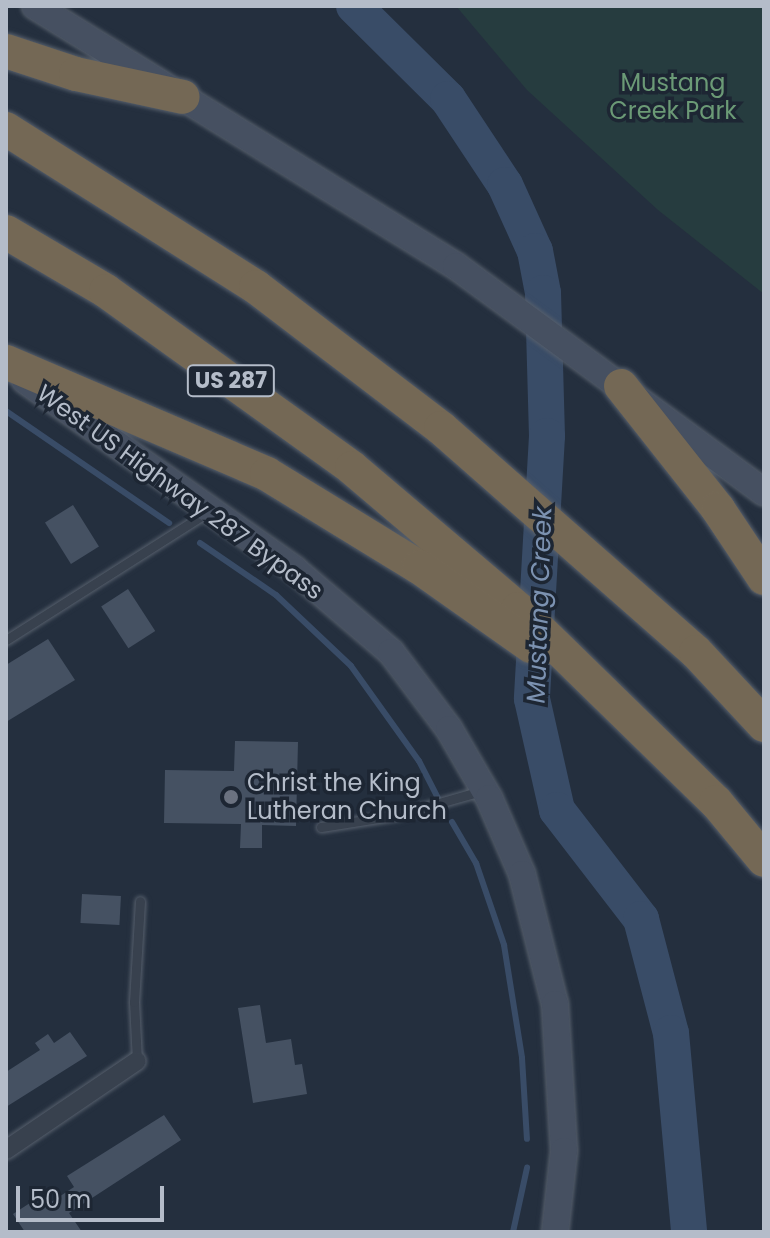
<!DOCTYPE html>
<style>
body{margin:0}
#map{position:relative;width:770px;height:1238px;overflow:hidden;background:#242f3e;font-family:Poppins,sans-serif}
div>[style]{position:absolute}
.green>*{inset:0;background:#263c3f}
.stream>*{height:6px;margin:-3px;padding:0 3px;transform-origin:3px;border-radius:3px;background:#394c67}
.river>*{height:36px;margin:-18px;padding:0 18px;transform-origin:18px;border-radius:18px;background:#394c67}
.building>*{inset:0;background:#455162;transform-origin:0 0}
.roads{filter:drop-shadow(0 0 2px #565f6c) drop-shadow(0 0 2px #565f6c)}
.service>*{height:9px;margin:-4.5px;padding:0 4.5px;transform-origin:4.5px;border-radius:4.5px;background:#38414e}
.minor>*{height:18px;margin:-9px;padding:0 9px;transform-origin:9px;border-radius:9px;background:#38414e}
.secondary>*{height:26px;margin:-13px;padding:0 13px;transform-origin:13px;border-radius:13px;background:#465061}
.motorway>*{height:34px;margin:-17px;padding:0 17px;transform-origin:17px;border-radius:17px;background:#746855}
.dots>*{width:22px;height:22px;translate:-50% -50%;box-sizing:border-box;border:4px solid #1d2633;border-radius:50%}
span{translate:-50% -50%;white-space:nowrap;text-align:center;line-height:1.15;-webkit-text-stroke:7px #1d2633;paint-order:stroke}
.shield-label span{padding:2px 6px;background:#1d2633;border:2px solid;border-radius:6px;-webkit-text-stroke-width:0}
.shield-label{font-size:22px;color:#b4bcc9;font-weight:700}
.park-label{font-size:24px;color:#6b9a76}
.street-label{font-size:24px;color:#b4bcc9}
.poi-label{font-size:24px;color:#b4bcc9}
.left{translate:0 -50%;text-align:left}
.water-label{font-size:26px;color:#7c92b1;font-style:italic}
.frame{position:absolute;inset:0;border:8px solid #b4bcc9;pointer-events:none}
.scale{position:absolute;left:16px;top:1186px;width:148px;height:36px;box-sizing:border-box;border:4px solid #b4bcc9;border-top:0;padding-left:10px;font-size:24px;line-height:28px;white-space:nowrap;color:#b4bcc9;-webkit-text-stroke:6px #1d2633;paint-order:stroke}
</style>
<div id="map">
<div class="green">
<i style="clip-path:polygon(456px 6px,764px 6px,764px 294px,658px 210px,527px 90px)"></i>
</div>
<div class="stream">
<i style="left:6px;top:411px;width:198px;rotate:34.5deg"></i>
<i style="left:200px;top:543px;width:92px;rotate:34.4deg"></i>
<i style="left:276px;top:595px;width:103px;rotate:43.4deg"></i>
<i style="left:351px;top:666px;width:117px;rotate:54.4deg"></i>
<i style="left:419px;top:761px;width:44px;rotate:62.9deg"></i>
<i style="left:452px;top:822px;width:48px;rotate:59.7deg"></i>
<i style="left:476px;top:863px;width:87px;rotate:71.1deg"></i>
<i style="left:504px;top:945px;width:114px;rotate:80.9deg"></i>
<i style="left:522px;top:1058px;width:81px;rotate:86.5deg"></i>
<i style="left:513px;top:1232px;width:66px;rotate:-77.7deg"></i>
</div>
<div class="river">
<i style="left:354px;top:6px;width:132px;rotate:44.7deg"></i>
<i style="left:448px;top:99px;width:103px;rotate:56.5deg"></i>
<i style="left:505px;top:185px;width:72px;rotate:65.6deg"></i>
<i style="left:535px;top:251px;width:43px;rotate:79.2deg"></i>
<i style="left:543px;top:293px;width:143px;rotate:88.4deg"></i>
<i style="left:547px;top:436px;width:263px;rotate:93.3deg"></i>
<i style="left:532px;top:699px;width:114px;rotate:77.3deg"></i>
<i style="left:557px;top:810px;width:138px;rotate:52.4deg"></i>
<i style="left:641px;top:919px;width:118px;rotate:75.3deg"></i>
<i style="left:671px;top:1033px;width:200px;rotate:84.8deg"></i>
</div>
<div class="building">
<i style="left:73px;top:505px;width:49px;height:33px;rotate:58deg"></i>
<i style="left:128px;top:589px;width:50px;height:32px;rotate:57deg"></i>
<i style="clip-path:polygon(48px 639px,75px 680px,6px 722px,6px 665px)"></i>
<i style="clip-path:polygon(235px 741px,298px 742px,296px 826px,262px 825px,262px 848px,240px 848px,241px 824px,164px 823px,165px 770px,234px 771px)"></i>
<i style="left:82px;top:894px;width:39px;height:29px;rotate:3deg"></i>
<i style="clip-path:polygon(260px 1005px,266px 1043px,291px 1039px,295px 1065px,302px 1064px,307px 1094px,253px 1103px,238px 1008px)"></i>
<i style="clip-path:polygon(70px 1032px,87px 1056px,6px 1107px,6px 1072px,40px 1050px,35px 1043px,48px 1034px,54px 1043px)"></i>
<i style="clip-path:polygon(164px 1115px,181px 1140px,69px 1213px,82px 1232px,25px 1232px,13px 1214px,33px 1201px,39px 1210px,74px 1187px,67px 1176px)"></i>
</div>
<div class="roads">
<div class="service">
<i style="left:6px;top:640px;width:237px;rotate:-32.4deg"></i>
<i style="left:321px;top:827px;width:77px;rotate:-9deg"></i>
<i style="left:397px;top:815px;width:87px;rotate:-15.9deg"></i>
<i style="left:137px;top:1061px;width:59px;rotate:-92.9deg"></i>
<i style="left:134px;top:1002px;width:101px;rotate:-86.6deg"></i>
</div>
<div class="minor">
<i style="left:6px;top:1150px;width:158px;rotate:-34.2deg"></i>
</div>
<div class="secondary">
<i style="left:35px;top:6px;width:495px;rotate:31.7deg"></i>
<i style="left:456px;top:266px;width:382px;rotate:36.3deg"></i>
<i style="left:25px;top:380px;width:330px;rotate:35.1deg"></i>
<i style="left:295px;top:570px;width:126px;rotate:40.5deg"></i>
<i style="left:391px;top:652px;width:96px;rotate:53deg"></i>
<i style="left:449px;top:729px;width:80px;rotate:59.9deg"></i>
<i style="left:489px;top:798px;width:83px;rotate:66.5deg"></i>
<i style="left:522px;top:874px;width:134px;rotate:75.8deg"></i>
<i style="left:555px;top:1004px;width:147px;rotate:86.5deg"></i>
<i style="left:564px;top:1151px;width:81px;rotate:96.3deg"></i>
</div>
<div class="motorway">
<i style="left:6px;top:51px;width:74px;rotate:18.2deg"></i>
<i style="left:76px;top:74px;width:109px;rotate:12.1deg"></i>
<i style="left:6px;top:129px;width:296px;rotate:32.3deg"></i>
<i style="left:256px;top:287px;width:233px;rotate:37.3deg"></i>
<i style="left:441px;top:428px;width:339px;rotate:41.3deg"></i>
<i style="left:696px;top:652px;width:100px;rotate:47deg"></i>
<i style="left:6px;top:232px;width:116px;rotate:30.5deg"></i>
<i style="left:106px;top:291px;width:303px;rotate:35.7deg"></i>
<i style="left:352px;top:468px;width:218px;rotate:40.3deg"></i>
<i style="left:518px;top:609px;width:277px;rotate:44.3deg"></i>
<i style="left:716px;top:802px;width:75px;rotate:50.4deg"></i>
<i style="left:6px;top:362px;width:284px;rotate:23.2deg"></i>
<i style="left:267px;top:474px;width:178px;rotate:31.5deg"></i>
<i style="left:419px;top:567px;width:137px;rotate:35.2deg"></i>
<i style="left:621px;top:386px;width:157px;rotate:51.7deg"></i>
<i style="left:718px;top:509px;width:83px;rotate:56.3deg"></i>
</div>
</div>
<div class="dots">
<i style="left:231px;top:797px;background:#6b7280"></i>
</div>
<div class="shield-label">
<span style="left:231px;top:381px">US 287</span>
</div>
<div class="park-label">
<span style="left:673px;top:97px">Mustang<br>Creek Park</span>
</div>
<div class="street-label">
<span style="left:180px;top:492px;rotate:36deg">West US Highway 287 Bypass</span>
</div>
<div class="poi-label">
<span class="left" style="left:247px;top:797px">Christ the King<br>Lutheran Church</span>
</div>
<div class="water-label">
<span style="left:540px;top:605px;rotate:-88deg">Mustang Creek</span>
</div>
<div class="frame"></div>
<div class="scale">50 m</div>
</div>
